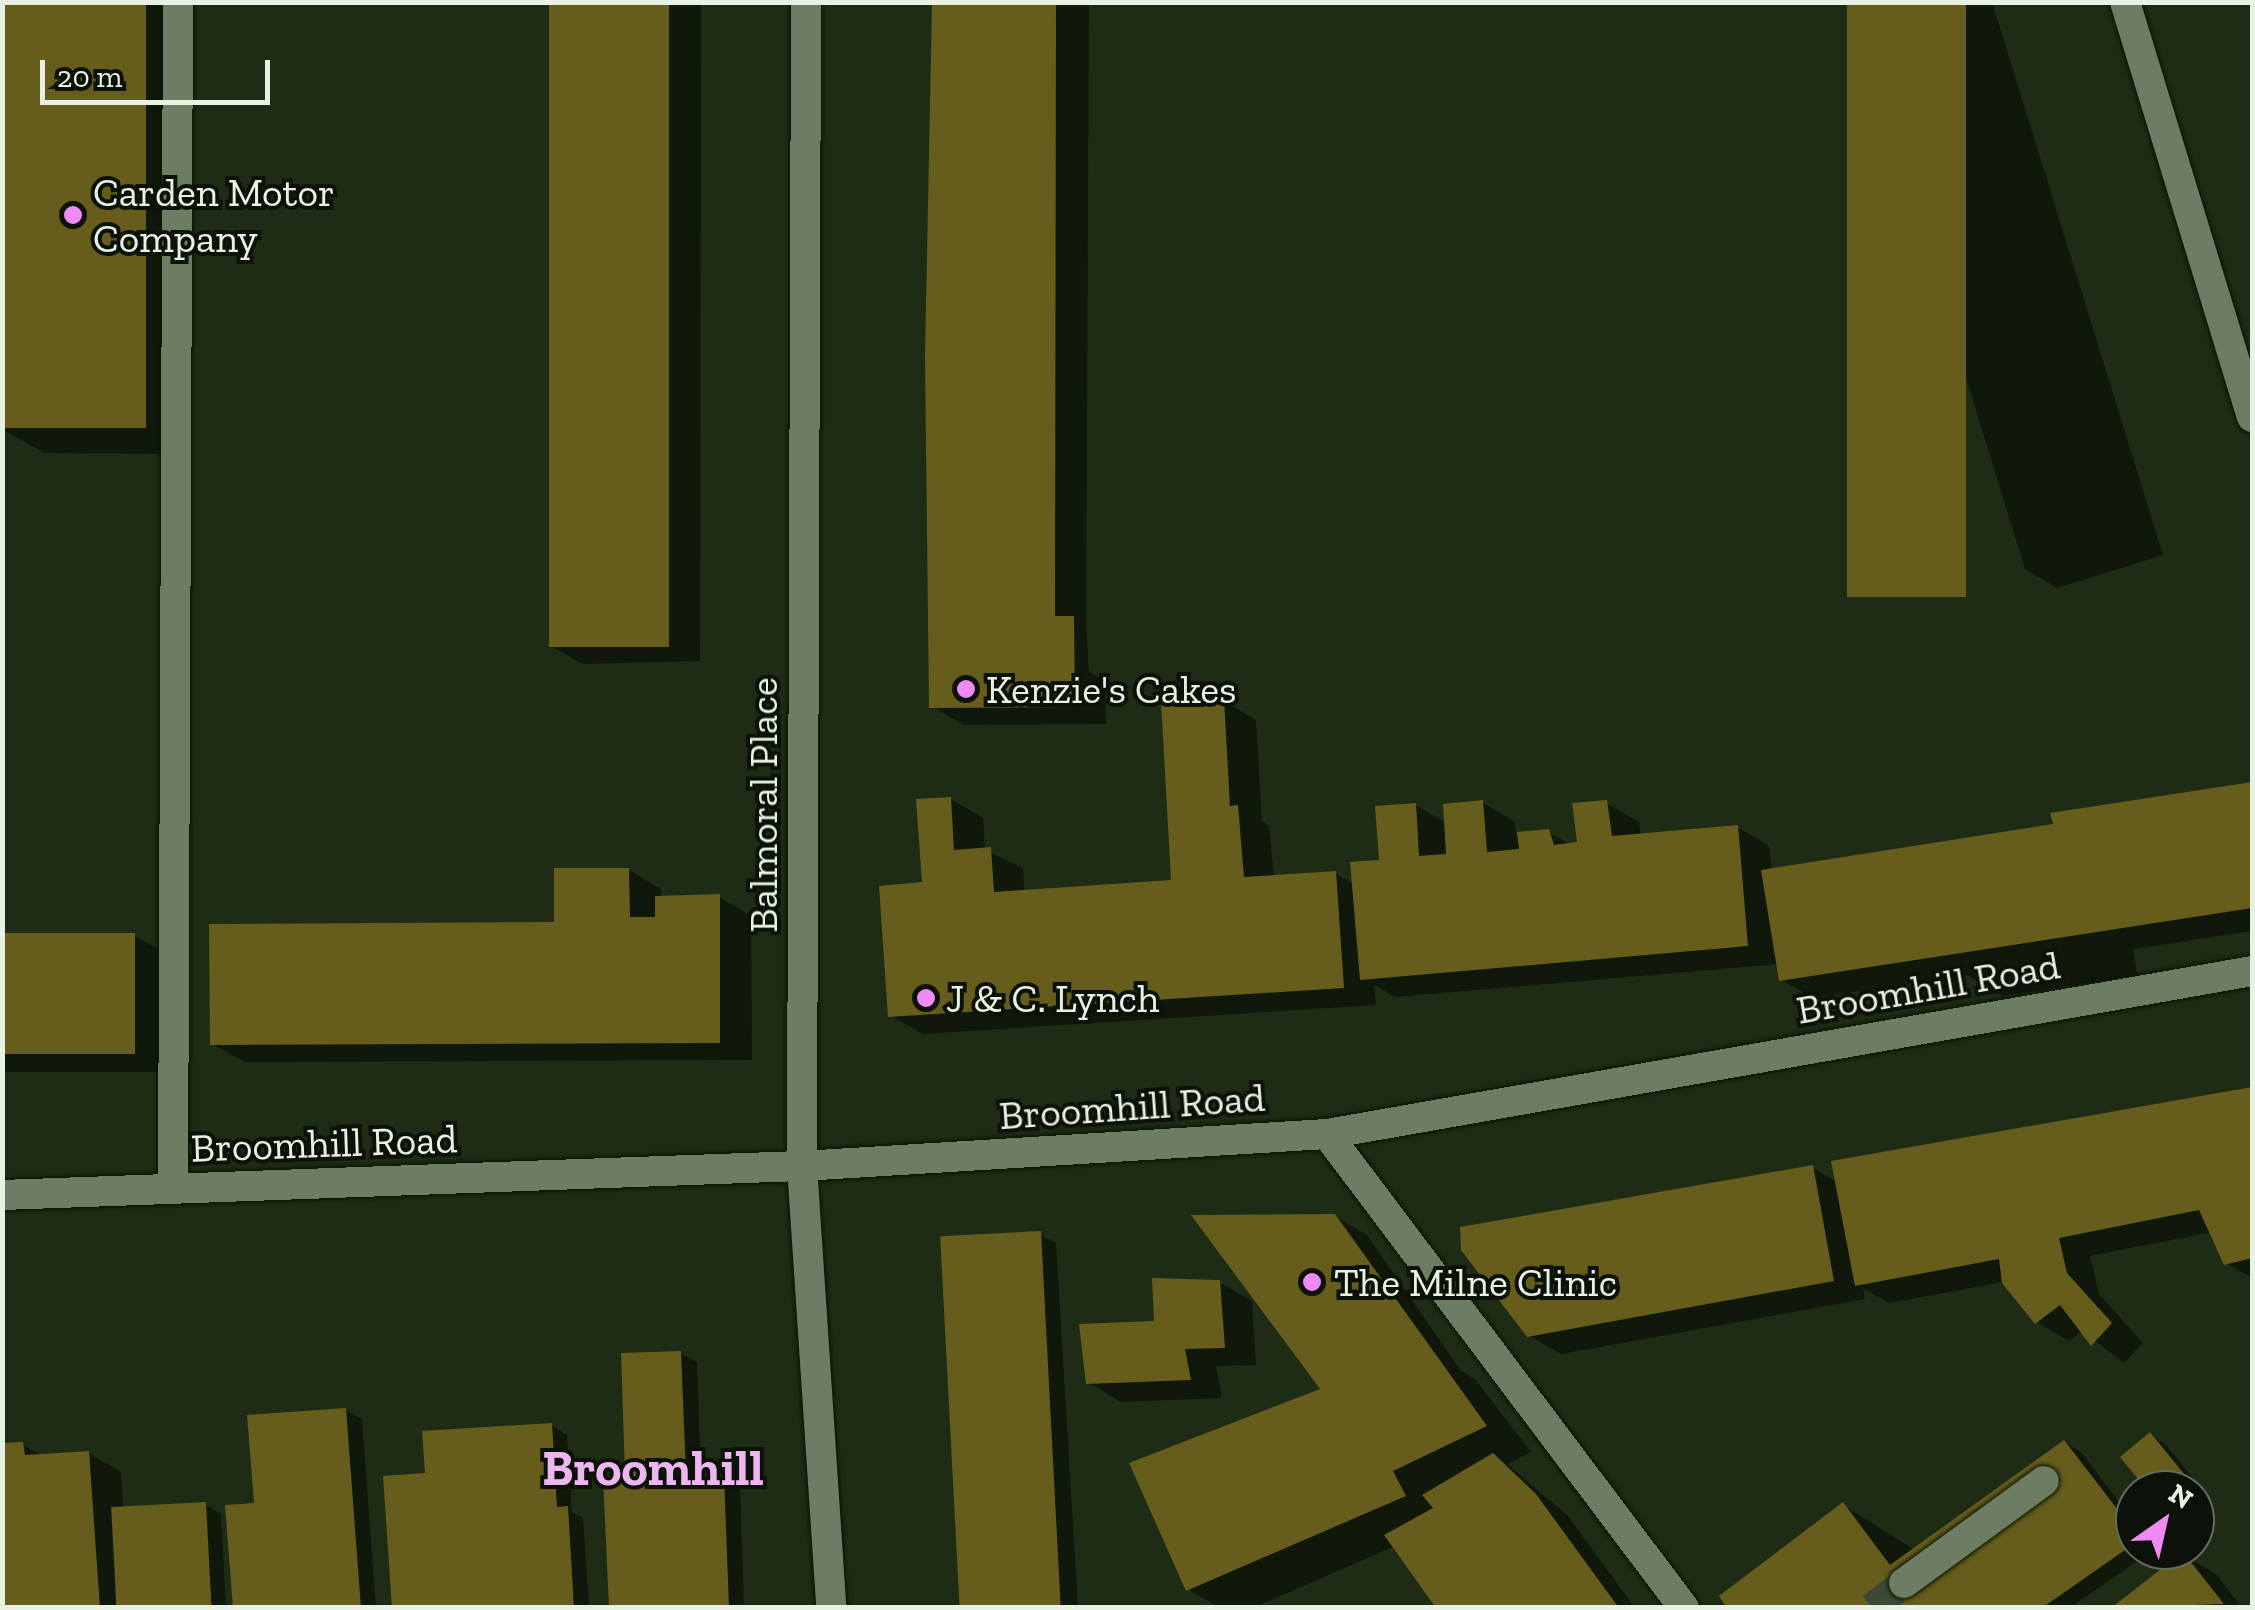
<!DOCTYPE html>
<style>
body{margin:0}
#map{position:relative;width:2255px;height:1610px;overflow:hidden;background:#1e2c16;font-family:"Zilla Slab",serif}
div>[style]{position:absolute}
.shadow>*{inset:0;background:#0007}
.building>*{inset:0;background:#665c1b;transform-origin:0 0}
.minor-tunnel>*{height:30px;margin-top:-15px;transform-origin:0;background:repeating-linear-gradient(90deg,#3c4a35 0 30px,transparent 0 45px)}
.roads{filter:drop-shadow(0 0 2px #081402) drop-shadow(0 0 2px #081402)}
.minor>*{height:30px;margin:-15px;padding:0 15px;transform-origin:15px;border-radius:15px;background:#6d7d64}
.dots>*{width:28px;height:28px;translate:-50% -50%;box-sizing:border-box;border:5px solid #0c1209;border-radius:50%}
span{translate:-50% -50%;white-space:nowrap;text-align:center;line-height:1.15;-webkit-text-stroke:8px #0c1209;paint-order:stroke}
.poi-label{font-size:40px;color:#e8f2e4}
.left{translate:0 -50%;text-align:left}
.street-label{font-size:40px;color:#e8f2e4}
.district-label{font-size:50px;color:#eeb6f0;font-weight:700}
.frame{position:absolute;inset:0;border:5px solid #e8f2e4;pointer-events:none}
.north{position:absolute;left:2115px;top:1470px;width:100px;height:100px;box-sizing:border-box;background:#0c1209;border:2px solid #646c61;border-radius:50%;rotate:34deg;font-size:28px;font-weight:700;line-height:40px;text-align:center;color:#e8f2e4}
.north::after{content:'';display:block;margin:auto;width:35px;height:45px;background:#f08bf5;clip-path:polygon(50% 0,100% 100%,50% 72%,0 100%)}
.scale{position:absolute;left:40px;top:60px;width:230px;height:45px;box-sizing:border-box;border:5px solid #e8f2e4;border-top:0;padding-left:12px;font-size:30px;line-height:35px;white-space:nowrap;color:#e8f2e4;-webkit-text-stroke:8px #0c1209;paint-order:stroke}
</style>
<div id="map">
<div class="shadow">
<i style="clip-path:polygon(3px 2px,192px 2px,187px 454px,44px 453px,2px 429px)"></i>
<i style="clip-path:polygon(551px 2px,701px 2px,700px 661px,583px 664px,550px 646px)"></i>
<i style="clip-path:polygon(934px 2px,1089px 2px,1086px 625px,1089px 672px,1105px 681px,1106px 724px,964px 725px,931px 706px)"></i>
<i style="clip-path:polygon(1850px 2px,1992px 2px,2163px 555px,2057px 588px,2025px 569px)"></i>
<i style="clip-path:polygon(1224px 701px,1256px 720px,1262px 821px,1269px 826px,1274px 877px,1336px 874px,1355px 885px,1381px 862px,1415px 805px,1446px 823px,1483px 803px,1515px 822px,1516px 835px,1548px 832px,1571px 845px,1579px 844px,1606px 803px,1639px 822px,1641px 836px,1737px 827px,1769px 846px,1772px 871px,2055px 826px,2053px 815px,2252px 785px,2252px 931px,2133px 949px,2137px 975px,2003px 996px,1967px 975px,1814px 998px,1781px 980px,1779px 964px,1395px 997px,1374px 985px,1376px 1005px,923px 1034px,891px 1016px,951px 799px,983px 818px,985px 850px,1023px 868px,1024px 893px,1173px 882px)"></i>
<i style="clip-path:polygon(629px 870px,661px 889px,661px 898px,719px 897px,751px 916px,752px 1060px,245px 1062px,212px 1044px,557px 924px)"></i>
<i style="clip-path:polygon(2px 936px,135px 936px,167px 954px,168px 1072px,2px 1072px)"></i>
<i style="clip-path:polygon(2252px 1088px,2252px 1278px,2226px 1263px,2212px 1232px,2090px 1256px,2099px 1294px,2143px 1343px,2124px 1363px,2082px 1331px,2069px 1341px,2037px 1322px,2004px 1282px,1889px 1303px,1863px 1288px,1865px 1299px,1561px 1354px,1528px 1335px,1813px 1168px,1837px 1182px,1834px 1163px)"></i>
<i style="clip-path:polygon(1334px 1216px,1367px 1235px,1461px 1371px,1475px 1379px,1531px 1452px,1507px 1464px,1568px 1516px,1635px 1608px,1439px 1608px,1395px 1546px,1253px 1608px,1220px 1608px,1188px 1589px,1328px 1390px)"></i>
<i style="clip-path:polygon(1040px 1234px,1056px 1243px,1078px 1608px,965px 1608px)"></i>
<i style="clip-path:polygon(1219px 1282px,1252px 1301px,1256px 1365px,1216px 1366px,1222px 1398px,1121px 1402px,1089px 1383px)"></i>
<i style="clip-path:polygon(680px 1353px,697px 1362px,701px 1477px,723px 1476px,740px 1486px,744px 1608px,611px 1608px)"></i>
<i style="clip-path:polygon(345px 1410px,362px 1419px,376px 1608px,235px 1608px,256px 1505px)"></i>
<i style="clip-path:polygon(551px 1425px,567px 1435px,572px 1512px,583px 1518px,589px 1608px,394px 1608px,427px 1475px)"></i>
<i style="clip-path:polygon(2150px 1435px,2166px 1445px,2211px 1500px,2195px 1513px,2195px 1490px,2150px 1490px)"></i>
<i style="clip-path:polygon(2065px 1443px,2081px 1452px,2135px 1523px,2135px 1550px,2153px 1550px,2070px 1608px,1731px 1608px,1843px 1505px,1915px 1550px)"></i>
<i style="clip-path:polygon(23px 1445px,43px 1456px,88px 1453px,121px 1472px,123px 1508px,205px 1504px,221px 1514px,226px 1608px,2px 1608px)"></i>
<i style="clip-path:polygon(2184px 1555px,2216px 1574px,2242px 1608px,2115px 1608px)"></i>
</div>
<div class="building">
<i style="left:2px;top:2px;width:144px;height:426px"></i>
<i style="left:549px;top:2px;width:120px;height:645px"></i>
<i style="clip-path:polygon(932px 2px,1056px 2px,1055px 616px,1074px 616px,1075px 707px,929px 708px,925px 356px)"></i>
<i style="left:1847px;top:2px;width:119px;height:595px"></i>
<i style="clip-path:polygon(1224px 698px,1230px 806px,1238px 805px,1244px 877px,1336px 871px,1344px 988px,888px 1017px,879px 886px,922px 882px,916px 799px,951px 797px,954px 850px,991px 847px,994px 892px,1171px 880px,1161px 701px)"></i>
<i style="clip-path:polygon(2252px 782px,2252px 908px,1779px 981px,1761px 870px,2053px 824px,2050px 813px)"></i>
<i style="clip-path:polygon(1483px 800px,1487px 852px,1519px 849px,1517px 832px,1549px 829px,1554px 845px,1577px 842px,1572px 803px,1607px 800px,1612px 836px,1738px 825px,1748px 946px,1360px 980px,1350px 862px,1379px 860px,1375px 806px,1416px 803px,1419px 856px,1446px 854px,1443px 804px)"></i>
<i style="clip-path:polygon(554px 868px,629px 868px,630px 917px,655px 917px,655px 896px,720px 894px,720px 1043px,210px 1045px,209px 924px,554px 922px)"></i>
<i style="left:135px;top:933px;width:121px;height:133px;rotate:90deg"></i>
<i style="clip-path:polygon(2252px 1087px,2252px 1258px,2224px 1265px,2199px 1210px,2059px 1238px,2067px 1273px,2112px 1323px,2091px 1346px,2060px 1305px,2035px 1324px,2002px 1283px,1999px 1259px,1855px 1286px,1831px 1161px)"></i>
<i style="clip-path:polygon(1813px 1165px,1834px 1281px,1527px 1337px,1461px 1250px,1460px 1227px)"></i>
<i style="clip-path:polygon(1335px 1214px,1487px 1426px,1393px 1471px,1406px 1496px,1186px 1591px,1129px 1463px,1320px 1389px,1191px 1215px)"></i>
<i style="left:1041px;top:1231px;width:378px;height:101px;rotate:87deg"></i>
<i style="clip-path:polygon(1152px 1278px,1220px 1280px,1225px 1348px,1185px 1349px,1191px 1380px,1086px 1384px,1079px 1324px,1154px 1321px)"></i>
<i style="clip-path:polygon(681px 1351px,686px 1475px,724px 1474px,729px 1607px,609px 1608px,603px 1477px,625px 1475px,621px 1353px)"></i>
<i style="clip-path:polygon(346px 1408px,361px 1608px,233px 1608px,225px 1505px,254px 1503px,247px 1415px)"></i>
<i style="clip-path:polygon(552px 1423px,557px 1507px,568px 1506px,574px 1608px,392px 1608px,383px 1476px,425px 1473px,422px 1431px)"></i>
<i style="clip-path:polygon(2150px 1432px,2197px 1490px,2147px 1490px,2120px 1457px)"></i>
<i style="clip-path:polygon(2064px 1440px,2135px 1532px,2135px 1543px,2042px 1608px,1727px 1608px,1719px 1596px,1843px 1502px,1890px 1565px)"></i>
<i style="clip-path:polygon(23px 1442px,25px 1455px,89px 1451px,100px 1608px,2px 1608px,2px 1443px)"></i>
<i style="clip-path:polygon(1493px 1453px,1536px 1494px,1619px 1608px,1436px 1608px,1384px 1535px,1433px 1508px,1422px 1495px)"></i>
<i style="left:206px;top:1502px;width:106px;height:95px;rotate:87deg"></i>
<i style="clip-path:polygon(2183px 1552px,2224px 1604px,2111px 1608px)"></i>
</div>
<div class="minor-tunnel">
<i style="left:1872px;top:1608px;width:41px;rotate:-38deg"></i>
</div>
<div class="roads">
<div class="minor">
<i style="left:806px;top:2px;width:1164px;rotate:90.2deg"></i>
<i style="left:802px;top:1166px;width:443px;rotate:86.2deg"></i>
<i style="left:2125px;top:2px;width:434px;rotate:73deg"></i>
<i style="left:1327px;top:1134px;width:593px;rotate:53.01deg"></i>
<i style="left:173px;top:1189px;width:1187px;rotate:-89.76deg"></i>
<i style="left:2px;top:1195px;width:801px;rotate:-2.08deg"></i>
<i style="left:802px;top:1166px;width:526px;rotate:-3.49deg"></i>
<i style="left:1327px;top:1134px;width:939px;rotate:-9.99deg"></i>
<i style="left:1904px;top:1583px;width:173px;rotate:-36.1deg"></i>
</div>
</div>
<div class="dots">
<i style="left:73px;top:215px;background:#f08bf5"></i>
<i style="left:966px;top:689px;background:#f08bf5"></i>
<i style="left:926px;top:998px;background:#f08bf5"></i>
<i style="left:1312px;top:1282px;background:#f08bf5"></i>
</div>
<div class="poi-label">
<span class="left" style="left:93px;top:215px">Carden Motor<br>Company</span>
<span class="left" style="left:986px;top:689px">Kenzie's Cakes</span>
<span class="left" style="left:946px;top:998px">J &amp; C. Lynch</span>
<span class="left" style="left:1334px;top:1282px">The Milne Clinic</span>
</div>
<div class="street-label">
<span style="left:763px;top:805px;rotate:-90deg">Balmoral Place</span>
<span style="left:1928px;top:987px;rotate:-10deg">Broomhill Road</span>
<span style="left:1132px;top:1106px;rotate:-4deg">Broomhill Road</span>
<span style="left:324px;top:1143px;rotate:-2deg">Broomhill Road</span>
</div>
<div class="district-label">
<span style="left:653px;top:1469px">Broomhill</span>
</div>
<div class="frame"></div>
<div class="north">N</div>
<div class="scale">20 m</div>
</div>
